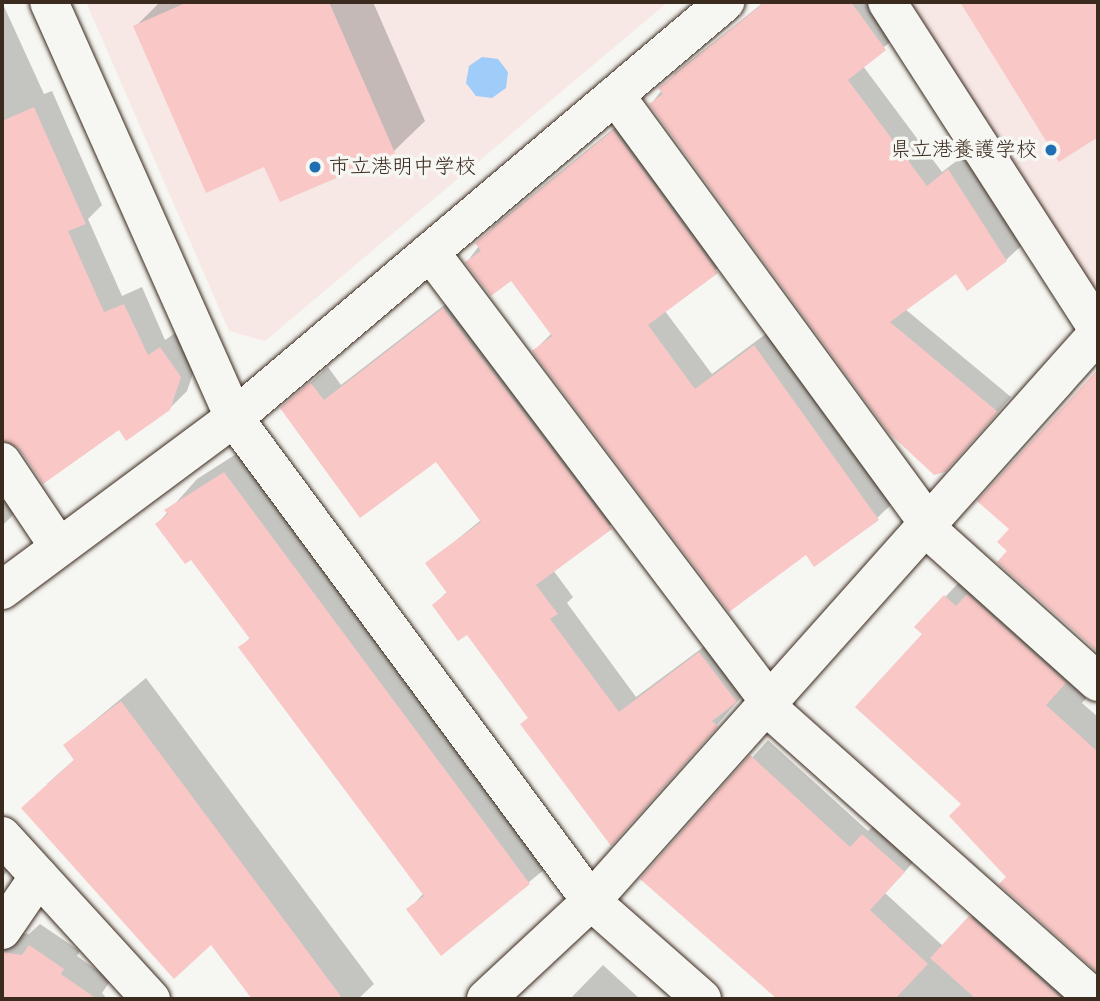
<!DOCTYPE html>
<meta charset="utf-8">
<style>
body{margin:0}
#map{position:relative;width:1100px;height:1001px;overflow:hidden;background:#f6f6f2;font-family:"Architects Daughter","Klee One",sans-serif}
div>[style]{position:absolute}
.built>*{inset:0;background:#f7e8e5}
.water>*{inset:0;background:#a0ccfa}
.shadow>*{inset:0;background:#0003}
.building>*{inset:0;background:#f8c7c6}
.roads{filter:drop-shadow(0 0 2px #3b2a1e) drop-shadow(0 0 2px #3b2a1e)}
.minor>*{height:38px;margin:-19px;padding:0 19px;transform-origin:19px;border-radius:19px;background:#f6f6f2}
.dots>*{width:19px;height:19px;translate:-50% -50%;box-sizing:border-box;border:4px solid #f6f6f2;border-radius:50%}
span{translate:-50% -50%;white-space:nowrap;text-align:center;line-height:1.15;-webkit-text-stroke:7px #f6f6f2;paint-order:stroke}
.poi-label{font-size:21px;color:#3b2a1e}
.right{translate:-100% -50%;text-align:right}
.left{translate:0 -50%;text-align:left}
.frame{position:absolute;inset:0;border:4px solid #3b2a1e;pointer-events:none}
</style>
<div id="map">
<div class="built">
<i style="clip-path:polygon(86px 2px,668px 2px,265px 341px,229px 331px)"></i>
<i style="clip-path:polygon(911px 2px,1098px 2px,1098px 300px,1097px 299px)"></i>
</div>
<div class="water">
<i style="clip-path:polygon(482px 57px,498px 59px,508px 72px,506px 88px,492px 98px,476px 96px,466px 83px,469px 66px)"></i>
</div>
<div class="shadow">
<i style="clip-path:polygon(2px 2px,44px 94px,52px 91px,102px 205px,88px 219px,122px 296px,142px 287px,165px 340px,178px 331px,198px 359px,187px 391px,169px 409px,119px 428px,44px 482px,13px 441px,2px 442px)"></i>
<i style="clip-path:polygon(160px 2px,373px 2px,425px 121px,394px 151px,265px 165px,136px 26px)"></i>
<i style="clip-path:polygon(764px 2px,875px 2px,899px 34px,863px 66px,942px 172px,963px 156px,1021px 246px,1006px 260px,957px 272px,905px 309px,1011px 397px,959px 455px,651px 104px,675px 73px)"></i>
<i style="clip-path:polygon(962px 2px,1098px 2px,1098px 137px,1059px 159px)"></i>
<i style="clip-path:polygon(630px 115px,733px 256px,665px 311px,712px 374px,771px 330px,894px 502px,877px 518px,806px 552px,534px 351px,552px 333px,512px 278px,467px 262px,493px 227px)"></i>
<i style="clip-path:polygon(460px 293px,627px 512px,553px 570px,573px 597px,567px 603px,636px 697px,717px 637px,752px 685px,627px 827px,529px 717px,468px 632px,434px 605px,448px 591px,427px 564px,481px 520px,437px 459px,282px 408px,328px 367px,341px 385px)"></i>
<i style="clip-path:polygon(1098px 372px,1098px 652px,1000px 562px,1010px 551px,1011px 529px,980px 501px)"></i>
<i style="clip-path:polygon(255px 442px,550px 865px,441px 953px,408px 910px,424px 893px,241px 647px,251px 637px,191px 557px,157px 524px,197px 479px)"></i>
<i style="clip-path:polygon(2px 454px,19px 509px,2px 526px)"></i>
<i style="clip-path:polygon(963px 578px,1098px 686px,1082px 703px,1098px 717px,1098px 970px,1001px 884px,1008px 877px,963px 804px,924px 634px,917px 627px)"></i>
<i style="clip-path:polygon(146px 678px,374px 984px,358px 999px,254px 999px,212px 942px,47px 784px,75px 759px,65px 745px)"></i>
<i style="clip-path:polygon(768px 740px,868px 831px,880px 819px,920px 855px,885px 893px,943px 946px,987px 901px,1098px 999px,780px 999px,642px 879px)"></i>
<i style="clip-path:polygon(2px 866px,8px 870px,2px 878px)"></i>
<i style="clip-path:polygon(2px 922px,6px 931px,29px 934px,40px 924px,80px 951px,77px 956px,111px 980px,102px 993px,107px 999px,2px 999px)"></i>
<i style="clip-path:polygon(603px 965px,640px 999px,570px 999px)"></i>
</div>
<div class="building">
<i style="clip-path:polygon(188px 2px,329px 2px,395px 153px,280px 202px,264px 167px,206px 193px,133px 26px)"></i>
<i style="clip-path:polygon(765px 2px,851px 2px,886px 50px,848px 80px,927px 186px,948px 169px,1007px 261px,967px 291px,956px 274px,890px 322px,998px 412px,945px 472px,934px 475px,889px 433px,649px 104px,663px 94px,658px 88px)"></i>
<i style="clip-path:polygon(960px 2px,1098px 2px,1098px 137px,1059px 162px)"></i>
<i style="clip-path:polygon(34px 107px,86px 224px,68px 231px,104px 312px,124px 304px,148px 355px,160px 347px,181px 377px,170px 410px,126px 441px,119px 430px,43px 484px,20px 449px,2px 440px,2px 121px)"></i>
<i style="clip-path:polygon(613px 130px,718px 273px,648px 325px,695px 389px,754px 345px,879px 520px,814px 567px,806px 555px,729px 612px,532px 351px,552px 336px,511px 281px,491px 296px,465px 262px,481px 251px,475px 243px)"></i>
<i style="clip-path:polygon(443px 308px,612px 529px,536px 585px,558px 614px,550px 619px,619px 712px,699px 652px,737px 702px,712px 721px,718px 726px,611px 846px,520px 724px,528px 718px,467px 635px,458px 641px,432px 605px,447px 593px,425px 563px,481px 522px,436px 462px,360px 518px,280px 408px,310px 382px,324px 400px)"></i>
<i style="clip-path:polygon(1098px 369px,1098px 648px,1096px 650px,997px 562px,1007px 551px,997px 542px,1009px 529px,977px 501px)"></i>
<i style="clip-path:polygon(224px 472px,530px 884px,441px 956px,406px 909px,424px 896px,238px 647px,250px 639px,191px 560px,185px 564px,155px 524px,168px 514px,164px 510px)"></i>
<i style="clip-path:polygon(967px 594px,1066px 683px,1046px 705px,1098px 752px,1098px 973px,999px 884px,1006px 877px,949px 816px,961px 804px,855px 707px,922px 634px,914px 627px,944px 595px,956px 606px)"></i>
<i style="clip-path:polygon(121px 701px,343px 999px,252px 999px,211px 945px,174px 979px,21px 808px,74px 760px,63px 745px)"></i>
<i style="clip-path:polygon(750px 755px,850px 847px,862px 834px,905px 872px,870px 910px,928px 964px,895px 999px,777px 999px,640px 879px)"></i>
<i style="clip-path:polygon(969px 916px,1062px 999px,976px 999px,930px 958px)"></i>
<i style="clip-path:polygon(29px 945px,64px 969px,61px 974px,97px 999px,2px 999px,2px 952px,22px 955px)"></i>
</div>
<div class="roads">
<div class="minor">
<i style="left:49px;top:2px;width:455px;rotate:66deg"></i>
<i style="left:234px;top:418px;width:601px;rotate:53.53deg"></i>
<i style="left:591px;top:901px;width:148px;rotate:41.4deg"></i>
<i style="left:887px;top:2px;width:389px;rotate:57.2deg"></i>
<i style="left:615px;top:95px;width:530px;rotate:53.82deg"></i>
<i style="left:430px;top:252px;width:563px;rotate:52.95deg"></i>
<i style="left:2px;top:462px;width:102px;rotate:56.2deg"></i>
<i style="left:925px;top:527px;width:232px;rotate:41.9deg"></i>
<i style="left:2px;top:590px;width:289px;rotate:-36.6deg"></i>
<i style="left:234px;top:418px;width:644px;rotate:-40.27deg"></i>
<i style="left:765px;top:705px;width:442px;rotate:41.7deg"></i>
<i style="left:2px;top:836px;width:221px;rotate:47.6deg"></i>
<i style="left:2px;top:930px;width:65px;rotate:-55.6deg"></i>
<i style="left:486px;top:999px;width:144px;rotate:-43deg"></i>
<i style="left:591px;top:901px;width:761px;rotate:-48.25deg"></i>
</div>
</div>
<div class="dots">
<i style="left:1051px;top:150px;background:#1f6fb2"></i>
<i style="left:315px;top:167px;background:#1f6fb2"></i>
</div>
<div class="poi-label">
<span class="right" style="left:1037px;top:150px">県立港養護学校</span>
<span class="left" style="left:329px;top:167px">市立港明中学校</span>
</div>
<div class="frame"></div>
</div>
